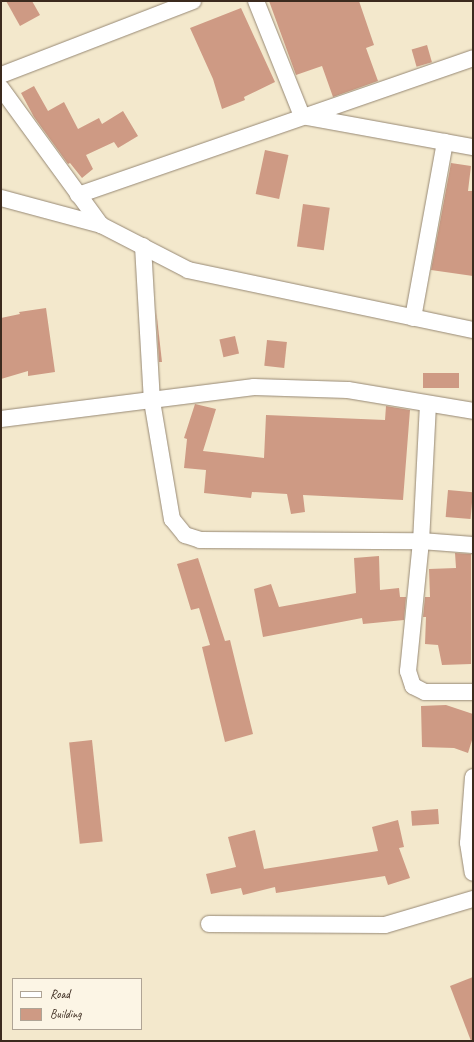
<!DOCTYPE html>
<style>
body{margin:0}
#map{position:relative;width:474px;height:1042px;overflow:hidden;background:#f3e8cc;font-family:Caveat,sans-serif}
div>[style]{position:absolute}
.building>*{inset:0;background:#ce9a84;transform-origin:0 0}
.roads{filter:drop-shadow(0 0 1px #978975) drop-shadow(0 0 1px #978975)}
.street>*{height:16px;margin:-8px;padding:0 8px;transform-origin:8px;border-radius:8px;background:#fff}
span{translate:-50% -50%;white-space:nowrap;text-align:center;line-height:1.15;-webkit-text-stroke:4px #fcf5e5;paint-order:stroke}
.frame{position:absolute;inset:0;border:2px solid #3b2a1e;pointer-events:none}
.legend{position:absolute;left:12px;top:978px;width:130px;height:52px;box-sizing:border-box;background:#fcf5e5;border:1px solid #afa495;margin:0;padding:5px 7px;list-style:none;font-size:12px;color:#3b2a1e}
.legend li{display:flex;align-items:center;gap:8px;height:20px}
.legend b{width:20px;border:1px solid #afa495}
</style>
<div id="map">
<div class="building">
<i style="clip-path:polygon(6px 1px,32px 1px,40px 15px,20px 26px)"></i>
<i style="clip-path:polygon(269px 1px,359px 1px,374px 45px,366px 48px,378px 81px,333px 97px,322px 66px,296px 75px)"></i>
<i style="clip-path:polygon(241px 8px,275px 82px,244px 97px,245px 100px,222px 109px,213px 79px,190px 28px)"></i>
<i style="left:427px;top:45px;width:18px;height:16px;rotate:74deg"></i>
<i style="clip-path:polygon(34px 86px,48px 111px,64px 102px,78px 129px,99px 118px,102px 124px,123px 111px,138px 136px,118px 148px,114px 142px,86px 155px,93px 169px,82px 178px,70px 163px,68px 164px,34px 117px,21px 93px)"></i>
<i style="left:265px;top:150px;width:24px;height:45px;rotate:12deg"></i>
<i style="clip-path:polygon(451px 163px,471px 166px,468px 191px,473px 191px,473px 276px,431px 270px)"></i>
<i style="left:303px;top:204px;width:27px;height:43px;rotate:8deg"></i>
<i style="clip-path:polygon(46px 308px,55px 372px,28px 376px,28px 371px,1px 379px,1px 318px,20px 314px,19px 312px)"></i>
<i style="clip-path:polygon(156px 309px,162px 362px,159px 362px)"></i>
<i style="left:235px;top:336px;width:18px;height:16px;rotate:77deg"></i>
<i style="left:267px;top:340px;width:20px;height:26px;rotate:6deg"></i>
<i style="left:423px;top:373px;width:36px;height:15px"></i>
<i style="clip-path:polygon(195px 404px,216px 409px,203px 451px,264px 458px,266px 415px,385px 420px,386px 406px,410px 410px,403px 500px,303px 495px,305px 512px,291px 514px,287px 494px,252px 492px,251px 498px,204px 493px,206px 470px,184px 468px,187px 439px,184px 438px)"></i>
<i style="left:448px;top:490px;width:25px;height:27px;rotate:5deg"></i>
<i style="clip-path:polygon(455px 553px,471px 554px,471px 664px,442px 665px,438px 645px,425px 644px,426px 617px,423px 617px,425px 597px,430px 597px,429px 569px,456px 568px)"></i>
<i style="clip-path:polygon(379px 556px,380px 590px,399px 588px,400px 597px,406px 597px,404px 620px,363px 624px,362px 618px,263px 637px,254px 589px,271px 584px,279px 607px,356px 593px,354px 558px)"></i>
<i style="clip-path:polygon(198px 558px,225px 641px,230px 640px,253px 734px,225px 742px,202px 647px,210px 645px,199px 608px,191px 610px,177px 564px)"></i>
<i style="clip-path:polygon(446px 705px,473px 714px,473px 737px,468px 753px,454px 748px,422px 747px,421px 706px)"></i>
<i style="left:92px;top:740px;width:102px;height:23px;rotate:84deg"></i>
<i style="left:438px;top:809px;width:15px;height:27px;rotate:86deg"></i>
<i style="clip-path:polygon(398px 820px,404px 847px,399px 848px,410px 878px,388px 885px,385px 876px,276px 893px,275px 887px,243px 895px,241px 888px,211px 894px,206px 874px,236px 867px,228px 837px,255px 830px,264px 869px,378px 851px,372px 827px)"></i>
<i style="clip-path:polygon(473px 977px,473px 1041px,471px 1041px,450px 986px)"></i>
</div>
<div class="roads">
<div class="street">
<i style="left:256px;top:1px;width:124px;rotate:68.2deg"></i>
<i style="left:302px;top:116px;width:174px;rotate:10.3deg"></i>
<i style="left:1px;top:75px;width:206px;rotate:-21.1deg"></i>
<i style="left:1px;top:88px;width:170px;rotate:53.9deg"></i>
<i style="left:78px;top:195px;width:418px;rotate:-19.1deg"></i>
<i style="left:1px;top:198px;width:104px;rotate:15.1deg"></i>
<i style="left:101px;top:225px;width:98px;rotate:27.3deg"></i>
<i style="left:188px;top:270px;width:291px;rotate:11.9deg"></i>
<i style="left:143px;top:246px;width:155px;rotate:86.7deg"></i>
<i style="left:152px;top:401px;width:120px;rotate:80.4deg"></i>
<i style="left:172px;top:519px;width:21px;rotate:51deg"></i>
<i style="left:185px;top:535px;width:16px;rotate:18deg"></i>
<i style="left:200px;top:540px;width:221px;rotate:0.3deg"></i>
<i style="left:421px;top:541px;width:52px;rotate:4.4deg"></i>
<i style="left:413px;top:318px;width:179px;rotate:-79.7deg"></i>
<i style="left:428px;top:404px;width:137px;rotate:92.9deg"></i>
<i style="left:421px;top:541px;width:131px;rotate:95.7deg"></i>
<i style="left:408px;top:671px;width:16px;rotate:72deg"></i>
<i style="left:413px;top:686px;width:13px;rotate:27deg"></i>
<i style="left:425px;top:692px;width:48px"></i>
<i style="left:1px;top:419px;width:255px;rotate:-7.2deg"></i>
<i style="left:254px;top:387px;width:94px;rotate:1.8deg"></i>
<i style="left:348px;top:390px;width:127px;rotate:9.5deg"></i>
<i style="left:473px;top:777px;width:66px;rotate:94.3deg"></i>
<i style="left:468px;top:843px;width:30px;rotate:81deg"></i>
<i style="left:209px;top:924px;width:176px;rotate:0.3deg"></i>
<i style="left:385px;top:925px;width:92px;rotate:-16.5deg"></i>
</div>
</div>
<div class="frame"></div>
<ul class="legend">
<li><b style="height:5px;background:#fff"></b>Road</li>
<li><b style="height:11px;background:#ce9a84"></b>Building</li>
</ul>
</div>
